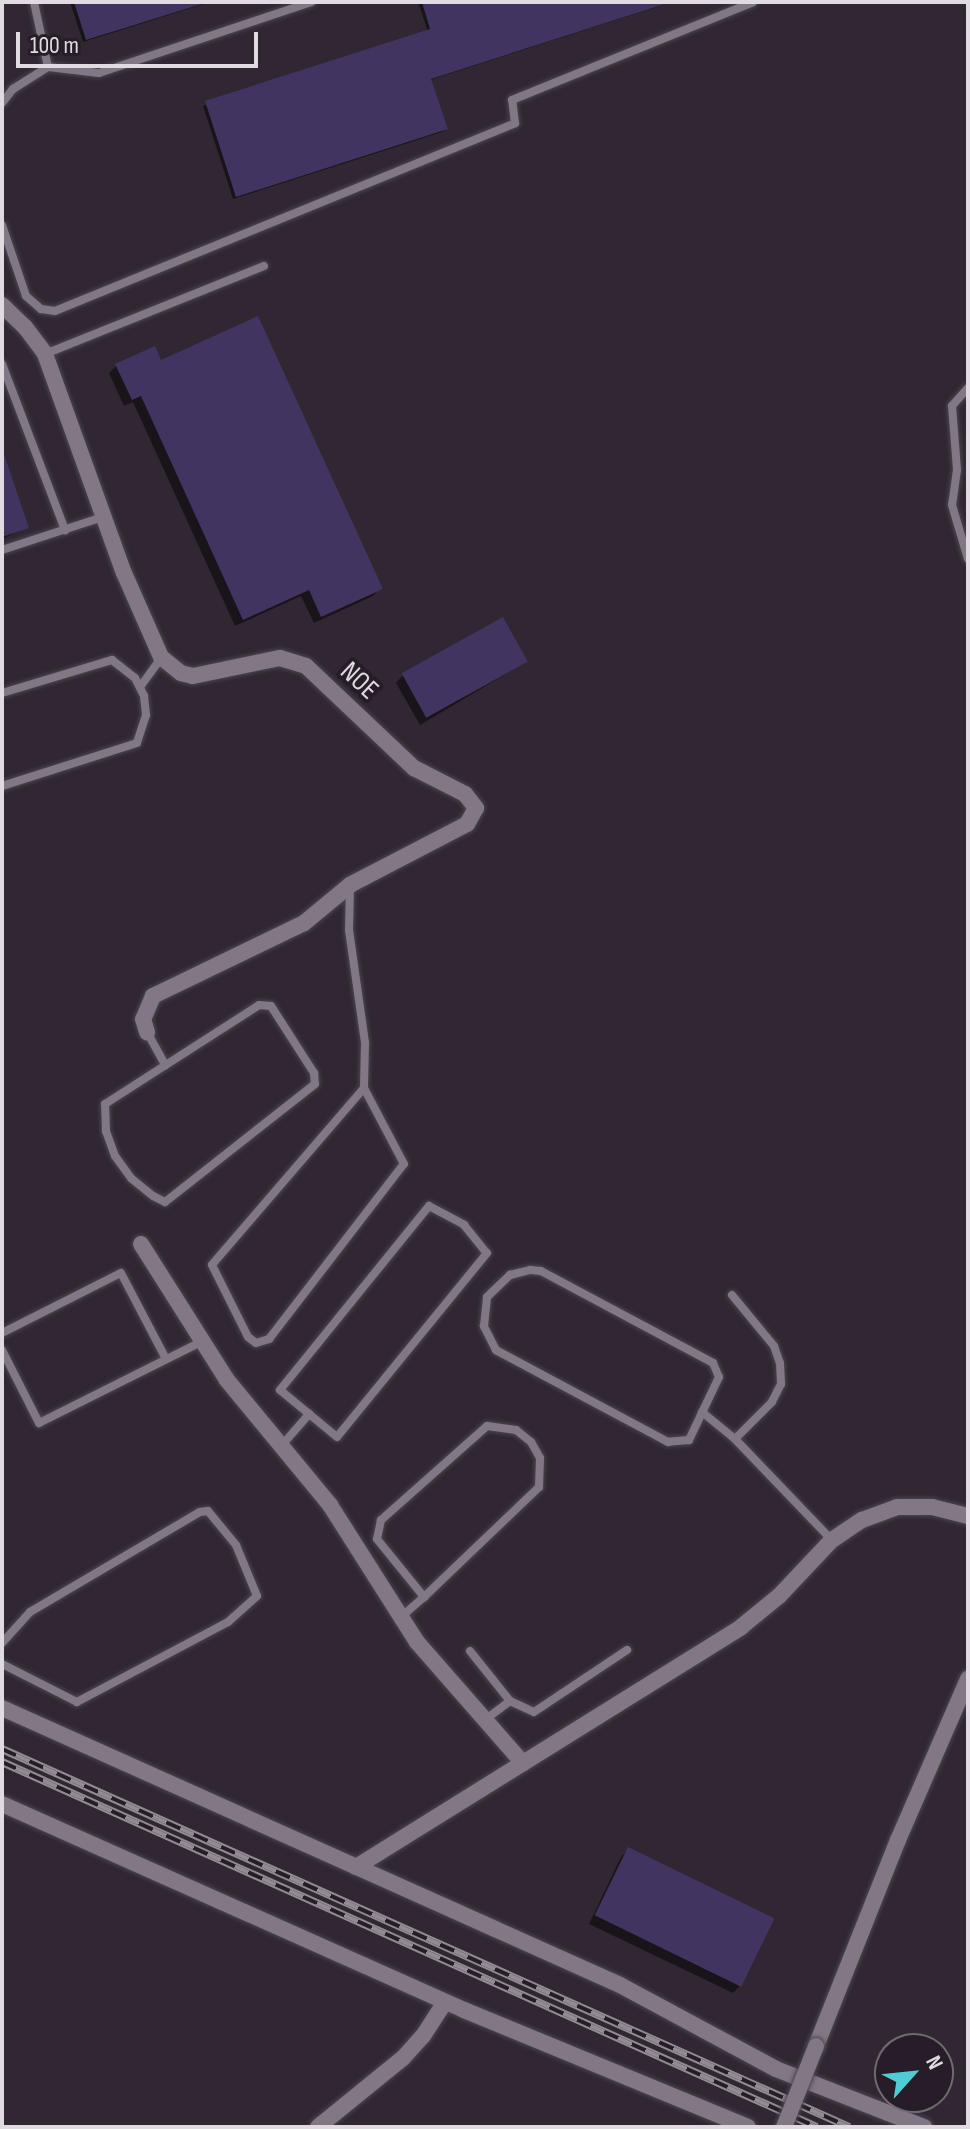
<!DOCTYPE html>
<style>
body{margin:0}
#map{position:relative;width:970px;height:2129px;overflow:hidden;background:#302732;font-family:"Sofia Sans Condensed",sans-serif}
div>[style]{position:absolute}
.shadow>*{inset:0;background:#0007}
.building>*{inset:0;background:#423460;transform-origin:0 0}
.roads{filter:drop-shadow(0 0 2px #4c454e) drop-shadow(0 0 2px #4c454e)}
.lane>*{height:8px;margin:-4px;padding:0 4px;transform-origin:4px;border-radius:4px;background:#827785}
.street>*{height:16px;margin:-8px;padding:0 8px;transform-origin:8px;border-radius:8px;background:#827785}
.rail>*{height:8px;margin-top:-4px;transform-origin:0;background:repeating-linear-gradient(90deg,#271d28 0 15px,#928b93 0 30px);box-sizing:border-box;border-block:2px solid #928b93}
.bridges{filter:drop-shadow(0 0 2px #4c454e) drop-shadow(0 0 2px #4c454e)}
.street-bridge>*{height:16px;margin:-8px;padding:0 8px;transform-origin:8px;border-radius:8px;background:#827785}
span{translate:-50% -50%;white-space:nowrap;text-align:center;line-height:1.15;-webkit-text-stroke:8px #271d28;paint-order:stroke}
.street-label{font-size:28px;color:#e0dae1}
.frame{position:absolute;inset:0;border:4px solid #e0dae1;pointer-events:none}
.north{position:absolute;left:874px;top:2033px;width:80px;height:80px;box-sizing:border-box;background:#271d28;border:2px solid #716972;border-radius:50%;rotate:63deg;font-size:22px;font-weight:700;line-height:32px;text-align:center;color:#e0dae1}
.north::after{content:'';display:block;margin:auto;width:28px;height:36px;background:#51ccd5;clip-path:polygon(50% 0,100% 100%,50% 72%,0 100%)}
.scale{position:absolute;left:16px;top:32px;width:242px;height:36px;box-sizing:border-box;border:4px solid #e0dae1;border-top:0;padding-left:10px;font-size:24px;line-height:28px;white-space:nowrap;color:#e0dae1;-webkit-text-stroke:6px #271d28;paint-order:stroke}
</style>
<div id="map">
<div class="shadow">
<i style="clip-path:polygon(70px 2px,210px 2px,83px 42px)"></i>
<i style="clip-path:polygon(418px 2px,672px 2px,430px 80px,446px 129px,442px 132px,233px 199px,203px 106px,428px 32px)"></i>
<i style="clip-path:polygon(160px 363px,381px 588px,373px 596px,314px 623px,301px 596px,235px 626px,133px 402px,124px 406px,109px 373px,116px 366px)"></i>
<i style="clip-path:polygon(2px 453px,27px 527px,2px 539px)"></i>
<i style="clip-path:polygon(526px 662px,420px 725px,396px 683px,403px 675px)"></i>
<i style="clip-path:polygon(628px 1850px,741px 1985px,733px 1993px,589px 1924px,621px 1857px)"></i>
</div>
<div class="building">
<i style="clip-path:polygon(74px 2px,205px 2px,205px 3px,86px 40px)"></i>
<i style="clip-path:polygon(422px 2px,668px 3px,431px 79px,448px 129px,236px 197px,205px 101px,430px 29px)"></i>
<i style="clip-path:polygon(258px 316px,383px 589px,321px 617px,309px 590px,243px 620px,141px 396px,132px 400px,115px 364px,155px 346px,161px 360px)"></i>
<i style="clip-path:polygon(2px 448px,29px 528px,2px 537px)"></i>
<i style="left:503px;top:617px;width:51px;height:116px;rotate:61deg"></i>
<i style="left:628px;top:1847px;width:163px;height:76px;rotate:26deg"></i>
</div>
<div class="roads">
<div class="lane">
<i style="left:48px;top:67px;width:51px;rotate:6.7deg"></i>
<i style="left:99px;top:73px;width:224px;rotate:-18.5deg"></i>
<i style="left:2px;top:103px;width:18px;rotate:-52deg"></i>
<i style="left:13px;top:89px;width:41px;rotate:-32.2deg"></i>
<i style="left:48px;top:67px;width:66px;rotate:-102.2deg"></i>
<i style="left:2px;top:225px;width:75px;rotate:71.3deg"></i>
<i style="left:26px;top:296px;width:20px;rotate:41deg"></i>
<i style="left:41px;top:309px;width:14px;rotate:8deg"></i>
<i style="left:55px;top:311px;width:497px;rotate:-22.2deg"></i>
<i style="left:515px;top:123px;width:23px;rotate:-97deg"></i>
<i style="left:512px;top:100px;width:260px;rotate:-22.1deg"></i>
<i style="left:45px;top:354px;width:236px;rotate:-21.9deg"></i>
<i style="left:2px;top:364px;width:178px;rotate:69.2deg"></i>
<i style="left:968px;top:388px;width:24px;rotate:132deg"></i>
<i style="left:952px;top:406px;width:64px;rotate:85.5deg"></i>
<i style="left:957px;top:470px;width:35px;rotate:98deg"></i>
<i style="left:952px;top:505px;width:56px;rotate:73.5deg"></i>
<i style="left:2px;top:550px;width:106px;rotate:-18.1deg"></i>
<i style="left:140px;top:687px;width:36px;rotate:-54deg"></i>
<i style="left:2px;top:693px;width:115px;rotate:-16.7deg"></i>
<i style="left:112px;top:660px;width:29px;rotate:38deg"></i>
<i style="left:135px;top:678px;width:20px;rotate:63deg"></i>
<i style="left:144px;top:696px;width:19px;rotate:84deg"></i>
<i style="left:146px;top:715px;width:29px;rotate:108deg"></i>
<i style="left:137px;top:743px;width:142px;rotate:162.3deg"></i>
<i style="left:350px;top:886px;width:44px;rotate:91.3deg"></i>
<i style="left:349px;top:930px;width:114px;rotate:81.9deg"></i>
<i style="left:365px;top:1043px;width:45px;rotate:91.3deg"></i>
<i style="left:364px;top:1088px;width:233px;rotate:130.7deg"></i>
<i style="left:212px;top:1265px;width:80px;rotate:63.4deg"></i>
<i style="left:248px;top:1337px;width:10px;rotate:37deg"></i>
<i style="left:256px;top:1343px;width:14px;rotate:-17deg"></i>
<i style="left:269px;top:1339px;width:221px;rotate:-52.4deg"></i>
<i style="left:404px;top:1164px;width:86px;rotate:-117.8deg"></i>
<i style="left:259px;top:1005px;width:12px;rotate:5deg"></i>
<i style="left:271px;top:1006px;width:80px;rotate:57.3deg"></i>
<i style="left:314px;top:1073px;width:11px;rotate:85deg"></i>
<i style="left:315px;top:1084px;width:191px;rotate:141.8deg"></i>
<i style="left:165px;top:1202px;width:13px;rotate:-153deg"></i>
<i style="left:153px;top:1196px;width:28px;rotate:-141deg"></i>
<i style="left:131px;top:1178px;width:27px;rotate:-126deg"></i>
<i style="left:115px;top:1156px;width:27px;rotate:-110deg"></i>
<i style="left:106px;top:1131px;width:27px;rotate:-92deg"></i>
<i style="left:105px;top:1104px;width:183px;rotate:-32.7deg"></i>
<i style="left:147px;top:1032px;width:38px;rotate:61deg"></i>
<i style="left:429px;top:1206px;width:40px;rotate:28deg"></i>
<i style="left:464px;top:1225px;width:36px;rotate:51deg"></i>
<i style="left:487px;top:1253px;width:237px;rotate:129.2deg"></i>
<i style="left:337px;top:1437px;width:74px;rotate:-140.5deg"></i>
<i style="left:280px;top:1390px;width:237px;rotate:-51deg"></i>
<i style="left:530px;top:1270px;width:11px;rotate:5deg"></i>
<i style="left:541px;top:1271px;width:195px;rotate:28.1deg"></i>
<i style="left:713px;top:1363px;width:15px;rotate:67deg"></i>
<i style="left:719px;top:1377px;width:70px;rotate:115.5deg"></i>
<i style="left:689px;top:1440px;width:21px;rotate:175deg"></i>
<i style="left:668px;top:1442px;width:195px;rotate:-151.9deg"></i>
<i style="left:496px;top:1350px;width:27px;rotate:-117deg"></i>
<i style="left:484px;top:1326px;width:29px;rotate:-84deg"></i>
<i style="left:487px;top:1297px;width:32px;rotate:-44deg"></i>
<i style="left:510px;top:1275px;width:21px;rotate:-14deg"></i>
<i style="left:732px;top:1295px;width:66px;rotate:50.5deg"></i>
<i style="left:774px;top:1346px;width:18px;rotate:71deg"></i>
<i style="left:780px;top:1363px;width:21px;rotate:87deg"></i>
<i style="left:781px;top:1384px;width:20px;rotate:117deg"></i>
<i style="left:772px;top:1402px;width:52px;rotate:135deg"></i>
<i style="left:2px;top:1333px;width:133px;rotate:-26.8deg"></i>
<i style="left:121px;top:1273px;width:97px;rotate:62.4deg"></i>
<i style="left:2px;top:1350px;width:82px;rotate:63.1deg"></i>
<i style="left:39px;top:1423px;width:183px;rotate:-26.6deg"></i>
<i style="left:702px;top:1412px;width:43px;rotate:39.3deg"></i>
<i style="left:735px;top:1439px;width:140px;rotate:46.2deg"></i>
<i style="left:283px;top:1444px;width:40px;rotate:-49deg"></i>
<i style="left:401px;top:1617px;width:30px;rotate:-41deg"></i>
<i style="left:424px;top:1597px;width:159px;rotate:-43.7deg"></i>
<i style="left:539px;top:1487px;width:29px;rotate:-88deg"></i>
<i style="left:540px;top:1458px;width:18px;rotate:-119deg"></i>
<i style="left:531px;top:1442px;width:19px;rotate:-141deg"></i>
<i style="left:516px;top:1430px;width:29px;rotate:-172deg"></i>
<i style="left:487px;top:1426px;width:142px;rotate:138.4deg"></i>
<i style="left:381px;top:1520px;width:19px;rotate:102deg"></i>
<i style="left:377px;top:1539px;width:75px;rotate:51deg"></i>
<i style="left:2px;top:1643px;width:42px;rotate:-47.9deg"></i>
<i style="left:30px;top:1612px;width:197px;rotate:-30.5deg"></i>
<i style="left:200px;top:1512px;width:8px;rotate:-7deg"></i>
<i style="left:208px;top:1511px;width:44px;rotate:50.5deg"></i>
<i style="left:236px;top:1545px;width:55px;rotate:67.6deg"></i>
<i style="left:257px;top:1596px;width:39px;rotate:138deg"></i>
<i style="left:228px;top:1622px;width:171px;rotate:152.1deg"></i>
<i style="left:77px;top:1702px;width:84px;rotate:-153.1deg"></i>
<i style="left:470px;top:1651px;width:64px;rotate:51.3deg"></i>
<i style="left:510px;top:1701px;width:31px;rotate:143deg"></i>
<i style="left:510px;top:1701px;width:26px;rotate:25deg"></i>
<i style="left:534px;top:1712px;width:112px;rotate:-33.7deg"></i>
</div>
<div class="street">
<i style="left:2px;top:305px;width:32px;rotate:44deg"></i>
<i style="left:25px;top:327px;width:34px;rotate:53deg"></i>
<i style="left:45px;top:354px;width:233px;rotate:70.2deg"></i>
<i style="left:124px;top:573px;width:92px;rotate:66.2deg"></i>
<i style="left:161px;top:657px;width:26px;rotate:39deg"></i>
<i style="left:181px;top:673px;width:12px;rotate:14deg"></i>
<i style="left:193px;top:676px;width:89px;rotate:-11.7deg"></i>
<i style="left:280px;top:658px;width:27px;rotate:17deg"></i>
<i style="left:306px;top:666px;width:149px;rotate:43.4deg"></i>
<i style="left:414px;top:768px;width:57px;rotate:27deg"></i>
<i style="left:465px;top:794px;width:18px;rotate:52deg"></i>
<i style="left:476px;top:808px;width:18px;rotate:119deg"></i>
<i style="left:467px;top:824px;width:132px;rotate:152.5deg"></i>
<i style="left:350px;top:885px;width:60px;rotate:140.4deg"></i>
<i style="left:304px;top:923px;width:168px;rotate:154.2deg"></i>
<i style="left:153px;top:996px;width:25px;rotate:113deg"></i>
<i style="left:143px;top:1019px;width:14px;rotate:73deg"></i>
<i style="left:141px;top:1244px;width:161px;rotate:57.7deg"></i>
<i style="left:227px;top:1380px;width:162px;rotate:50.5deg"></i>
<i style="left:330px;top:1505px;width:162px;rotate:57.6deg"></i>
<i style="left:417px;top:1642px;width:161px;rotate:48.8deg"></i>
<i style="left:2px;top:1708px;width:677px;rotate:24.14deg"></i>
<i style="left:620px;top:1985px;width:177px;rotate:28.3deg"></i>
<i style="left:776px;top:2069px;width:159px;rotate:21.4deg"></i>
<i style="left:2px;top:1804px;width:506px;rotate:24.03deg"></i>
<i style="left:464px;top:2010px;width:307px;rotate:22.4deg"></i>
<i style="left:356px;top:1867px;width:454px;rotate:-31.9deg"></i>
<i style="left:741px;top:1627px;width:49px;rotate:-39.2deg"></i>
<i style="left:779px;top:1596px;width:77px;rotate:-46.6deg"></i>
<i style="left:832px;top:1540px;width:36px;rotate:-34deg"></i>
<i style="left:862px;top:1520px;width:37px;rotate:-20deg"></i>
<i style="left:897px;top:1507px;width:35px"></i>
<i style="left:932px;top:1507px;width:37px;rotate:14deg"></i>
<i style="left:816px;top:2046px;width:222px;rotate:-68.3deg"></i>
<i style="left:898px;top:1840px;width:176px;rotate:-66.5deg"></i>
<i style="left:318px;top:2127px;width:109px;rotate:-39.1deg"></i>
<i style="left:403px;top:2058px;width:30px;rotate:-48deg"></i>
<i style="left:423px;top:2036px;width:40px;rotate:-57.1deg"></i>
</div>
</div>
<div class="rail">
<i style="left:2px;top:1749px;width:928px;rotate:24.05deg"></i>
<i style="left:2px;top:1762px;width:893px;rotate:24.13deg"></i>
</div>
<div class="bridges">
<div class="street-bridge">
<i style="left:784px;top:2127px;width:87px;rotate:-68.4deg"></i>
</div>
</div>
<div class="street-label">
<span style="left:359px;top:681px;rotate:43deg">NOE</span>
</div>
<div class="frame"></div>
<div class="north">N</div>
<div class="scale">100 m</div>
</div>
